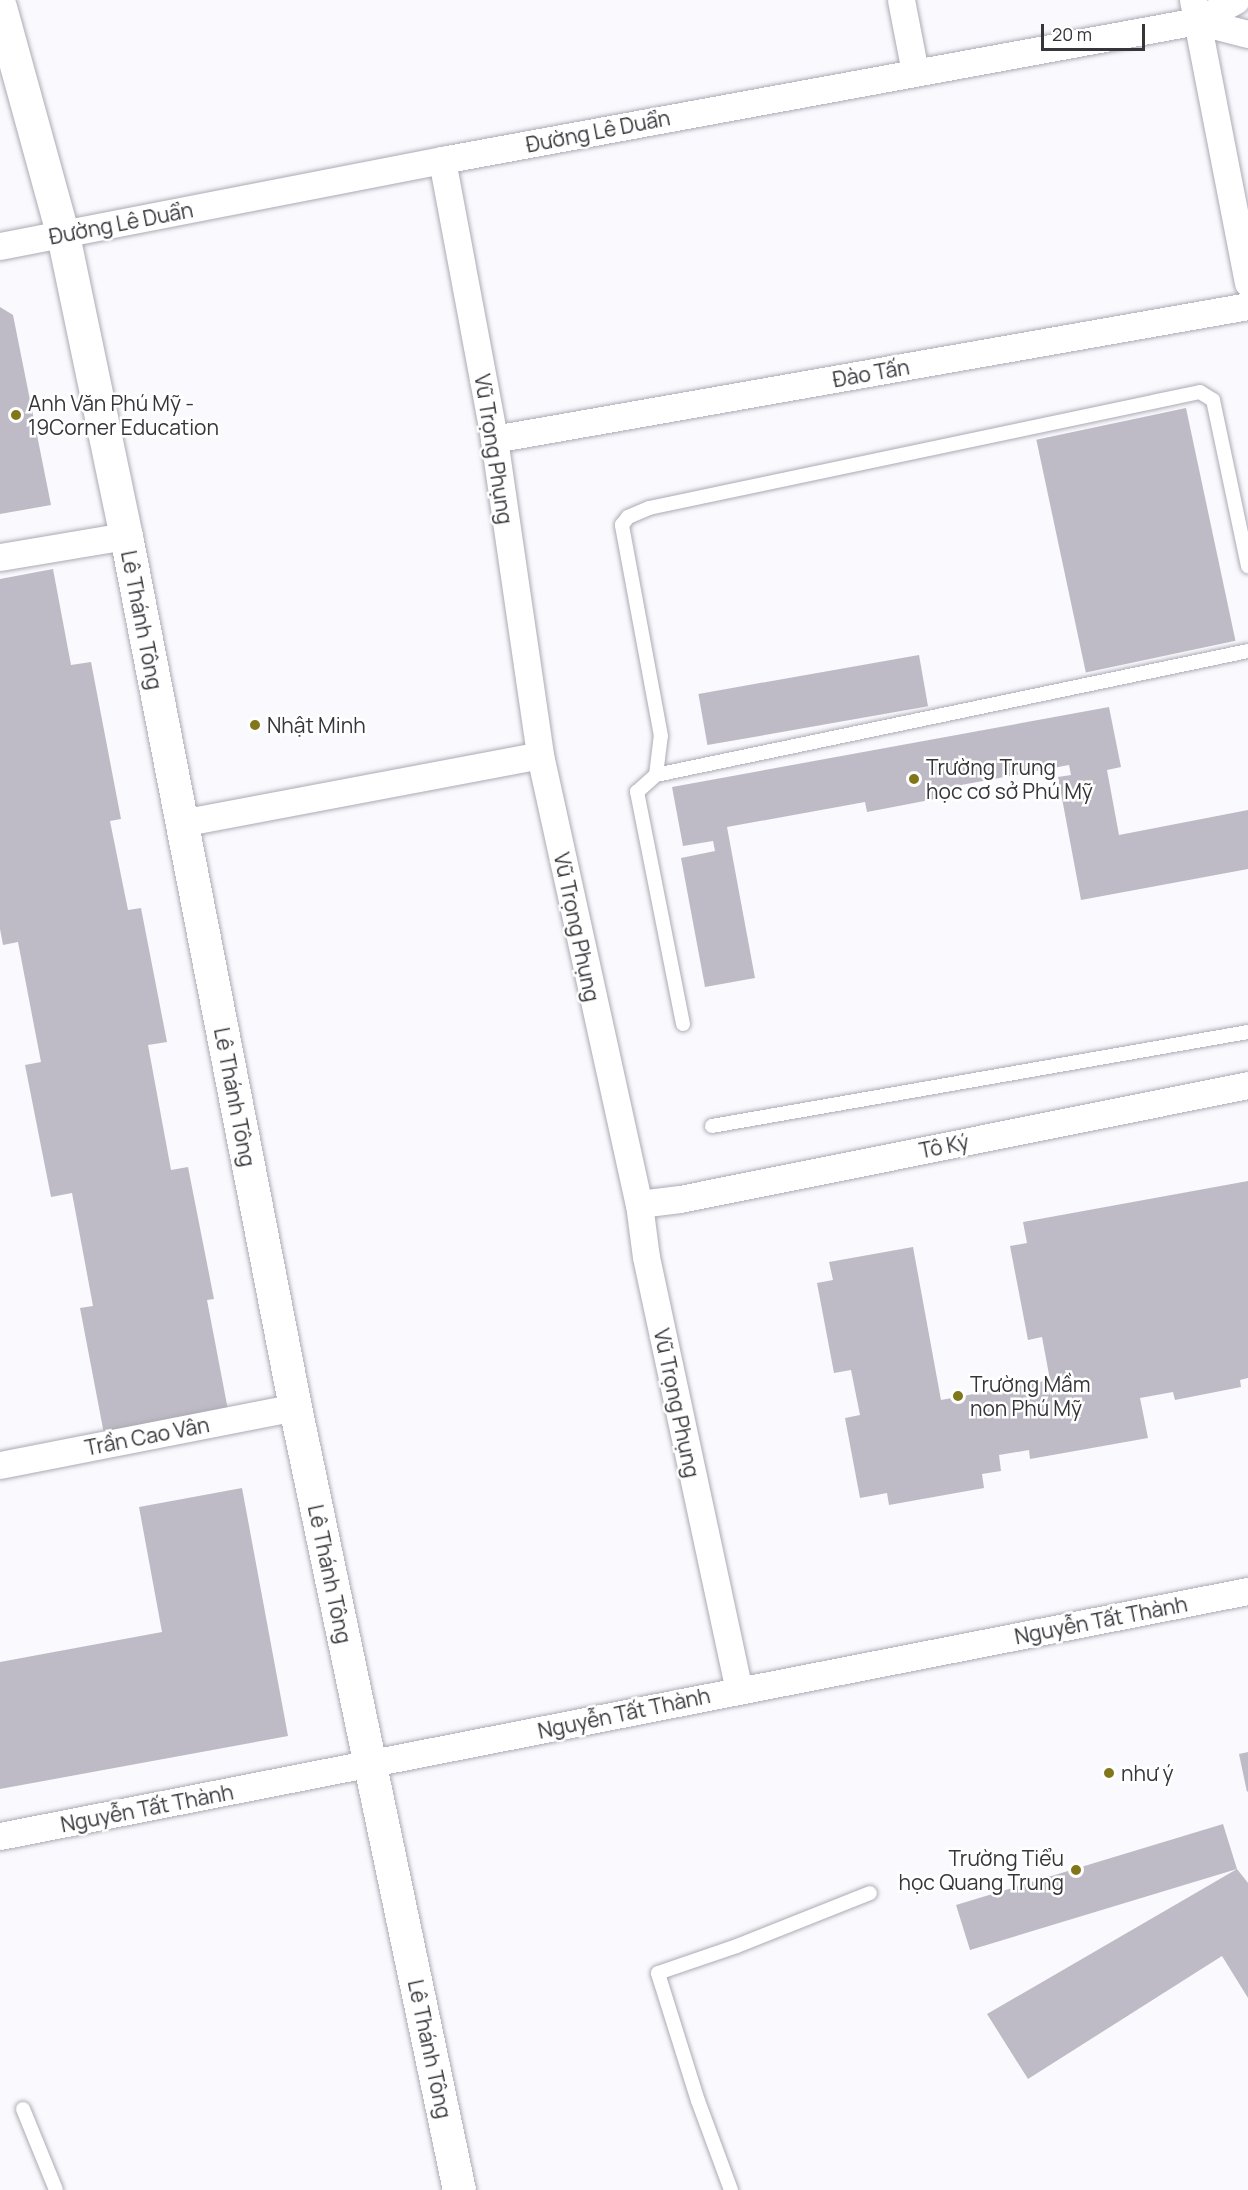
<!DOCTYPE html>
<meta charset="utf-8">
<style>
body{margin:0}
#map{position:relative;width:1248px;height:2190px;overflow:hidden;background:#faf9fd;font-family:Manrope,sans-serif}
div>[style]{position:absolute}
.building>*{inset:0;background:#bebbc6;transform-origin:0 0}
.roads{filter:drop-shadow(0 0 2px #acaab4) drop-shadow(0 0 2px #acaab4)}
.service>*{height:14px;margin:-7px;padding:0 7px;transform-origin:7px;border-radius:7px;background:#fff}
.minor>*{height:27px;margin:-13.5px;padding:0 13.5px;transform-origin:13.5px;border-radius:13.5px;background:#fff}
.tertiary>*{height:33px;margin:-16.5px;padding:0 16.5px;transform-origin:16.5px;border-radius:16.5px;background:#fff}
.dots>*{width:16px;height:16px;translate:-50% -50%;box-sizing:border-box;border:3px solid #fff;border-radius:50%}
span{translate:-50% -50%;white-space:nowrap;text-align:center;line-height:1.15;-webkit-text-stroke:5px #fff;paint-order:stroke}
.street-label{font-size:21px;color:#363539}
.poi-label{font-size:21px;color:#363539}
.left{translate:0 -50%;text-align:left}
.right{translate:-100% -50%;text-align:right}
.scale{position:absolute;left:1041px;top:24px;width:104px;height:27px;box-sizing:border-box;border:3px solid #363539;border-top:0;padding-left:8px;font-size:18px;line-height:21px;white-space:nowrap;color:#363539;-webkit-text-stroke:4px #fff;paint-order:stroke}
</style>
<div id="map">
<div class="building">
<i style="clip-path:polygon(0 307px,13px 315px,51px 505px,0 514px)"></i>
<i style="left:1186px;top:408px;width:238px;height:153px;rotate:78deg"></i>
<i style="clip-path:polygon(53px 569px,71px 665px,91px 662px,121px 819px,110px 821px,128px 910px,141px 908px,167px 1042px,148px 1045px,171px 1170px,188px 1167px,214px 1299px,207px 1300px,228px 1410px,104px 1434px,80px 1308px,93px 1306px,72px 1193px,51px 1197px,25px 1065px,41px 1062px,18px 942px,3px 945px,0 929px,0 579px)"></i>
<i style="left:919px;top:655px;width:52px;height:224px;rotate:80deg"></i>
<i style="clip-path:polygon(1109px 707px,1121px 767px,1107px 770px,1119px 835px,1248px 810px,1248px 869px,1081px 900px,1058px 777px,1071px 775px,1069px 765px,934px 790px,935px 799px,867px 812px,865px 802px,727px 827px,755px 978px,705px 987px,681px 858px,715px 851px,713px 841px,683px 846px,672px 787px)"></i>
<i style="clip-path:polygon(1248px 1181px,1248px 1378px,1240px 1380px,1241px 1387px,1175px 1400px,1173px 1392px,1140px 1398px,1148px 1438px,1030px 1459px,1029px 1450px,999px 1455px,1001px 1471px,982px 1474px,984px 1488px,889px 1505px,887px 1493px,860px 1498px,845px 1418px,860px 1415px,851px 1370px,834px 1373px,817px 1283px,833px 1280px,829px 1262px,913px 1247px,941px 1400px,1050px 1380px,1042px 1337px,1028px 1340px,1010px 1246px,1027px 1243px,1023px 1222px)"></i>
<i style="clip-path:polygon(242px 1488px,288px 1736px,0 1789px,0 1662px,162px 1632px,139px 1507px)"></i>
<i style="clip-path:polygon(1248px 1752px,1248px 1791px,1247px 1792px,1239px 1754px)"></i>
<i style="clip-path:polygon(1223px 1824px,1237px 1869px,1248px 1883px,1248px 1998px,1222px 1956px,1028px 2079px,987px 2014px,1237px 1869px,970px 1950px,956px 1905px)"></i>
</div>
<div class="roads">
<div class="service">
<i style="left:656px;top:775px;width:605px;rotate:-11.83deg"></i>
<i style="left:683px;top:1024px;width:237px;rotate:-101.2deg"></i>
<i style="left:637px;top:792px;width:25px;rotate:-42deg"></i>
<i style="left:656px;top:775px;width:39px;rotate:-83deg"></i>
<i style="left:661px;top:736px;width:215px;rotate:-100.5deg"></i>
<i style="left:622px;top:525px;width:10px;rotate:-53deg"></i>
<i style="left:628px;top:517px;width:23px;rotate:-23deg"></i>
<i style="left:649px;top:508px;width:563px;rotate:-11.89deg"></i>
<i style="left:1200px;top:392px;width:15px;rotate:32deg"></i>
<i style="left:1213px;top:400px;width:170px;rotate:78.1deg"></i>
<i style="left:712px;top:1126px;width:544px;rotate:-9.95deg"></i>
<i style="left:23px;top:2109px;width:87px;rotate:67.8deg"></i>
<i style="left:731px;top:2190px;width:95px;rotate:-110.3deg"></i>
<i style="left:698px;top:2101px;width:134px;rotate:-107.4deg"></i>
<i style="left:658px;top:1973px;width:83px;rotate:-18.9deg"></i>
<i style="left:737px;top:1946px;width:143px;rotate:-21.7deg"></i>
</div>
<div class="minor">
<i style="left:901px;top:0;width:73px;rotate:79deg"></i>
<i style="left:1193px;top:0;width:288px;rotate:79deg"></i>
<i style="left:1197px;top:21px;width:53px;rotate:14.3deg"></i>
<i style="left:442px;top:160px;width:284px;rotate:79.4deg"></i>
<i style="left:494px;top:439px;width:319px;rotate:81.7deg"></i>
<i style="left:540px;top:755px;width:460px;rotate:77.6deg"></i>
<i style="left:639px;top:1204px;width:53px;rotate:82.5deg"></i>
<i style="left:646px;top:1257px;width:443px;rotate:77.9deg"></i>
<i style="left:0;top:246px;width:450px;rotate:-11deg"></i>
<i style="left:442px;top:160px;width:768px;rotate:-10.43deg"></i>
<i style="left:1197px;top:21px;width:44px;rotate:-28.3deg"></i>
<i style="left:494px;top:439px;width:766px;rotate:-10deg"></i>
<i style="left:0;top:557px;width:128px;rotate:-9.5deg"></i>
<i style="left:181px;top:823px;width:365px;rotate:-10.7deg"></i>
<i style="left:639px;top:1204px;width:41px;rotate:-7deg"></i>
<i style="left:680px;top:1199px;width:579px;rotate:-11.35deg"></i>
<i style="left:0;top:1465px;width:301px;rotate:-11.1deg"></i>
<i style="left:0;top:1836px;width:1272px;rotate:-11.11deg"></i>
</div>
<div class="tertiary">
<i style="left:0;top:7px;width:237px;rotate:74.6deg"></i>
<i style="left:63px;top:235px;width:308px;rotate:78.2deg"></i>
<i style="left:126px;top:536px;width:887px;rotate:79.02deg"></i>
<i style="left:295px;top:1407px;width:800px;rotate:78.17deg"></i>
</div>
</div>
<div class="dots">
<i style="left:16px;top:415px;background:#82761a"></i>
<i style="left:255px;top:725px;background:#82761a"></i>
<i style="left:914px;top:779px;background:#82761a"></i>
<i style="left:958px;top:1396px;background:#82761a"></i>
<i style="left:1109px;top:1773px;background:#82761a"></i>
<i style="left:1076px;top:1870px;background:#82761a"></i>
</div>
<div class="street-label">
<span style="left:598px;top:131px;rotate:-11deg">Đường Lê Duẩn</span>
<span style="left:121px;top:223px;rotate:-11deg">Đường Lê Duẩn</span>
<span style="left:871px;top:373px;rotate:-10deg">Đào Tấn</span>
<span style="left:494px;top:449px;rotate:81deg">Vũ Trọng Phụng</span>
<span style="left:142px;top:620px;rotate:79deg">Lê Thánh Tông</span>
<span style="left:577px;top:927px;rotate:78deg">Vũ Trọng Phụng</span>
<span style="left:235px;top:1097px;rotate:79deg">Lê Thánh Tông</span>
<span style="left:944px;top:1146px;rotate:-11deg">Tô Ký</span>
<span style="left:677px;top:1403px;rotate:78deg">Vũ Trọng Phụng</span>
<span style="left:147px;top:1436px;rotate:-11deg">Trần Cao Vân</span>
<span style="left:330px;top:1574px;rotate:78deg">Lê Thánh Tông</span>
<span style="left:1101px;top:1620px;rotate:-11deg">Nguyễn Tất Thành</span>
<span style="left:624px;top:1713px;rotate:-12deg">Nguyễn Tất Thành</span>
<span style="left:147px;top:1808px;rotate:-11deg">Nguyễn Tất Thành</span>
<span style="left:430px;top:2049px;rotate:78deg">Lê Thánh Tông</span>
</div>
<div class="poi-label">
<span class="left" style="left:28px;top:415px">Anh Văn Phú Mỹ -<br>19Corner Education</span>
<span class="left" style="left:267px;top:725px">Nhật Minh</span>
<span class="left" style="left:926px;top:779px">Trường Trung<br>học cơ sở Phú Mỹ</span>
<span class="left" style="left:970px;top:1396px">Trường Mầm<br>non Phú Mỹ</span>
<span class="left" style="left:1121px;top:1773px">như ý</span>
<span class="right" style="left:1064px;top:1870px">Trường Tiểu<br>học Quang Trung</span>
</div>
<div class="scale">20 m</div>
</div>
